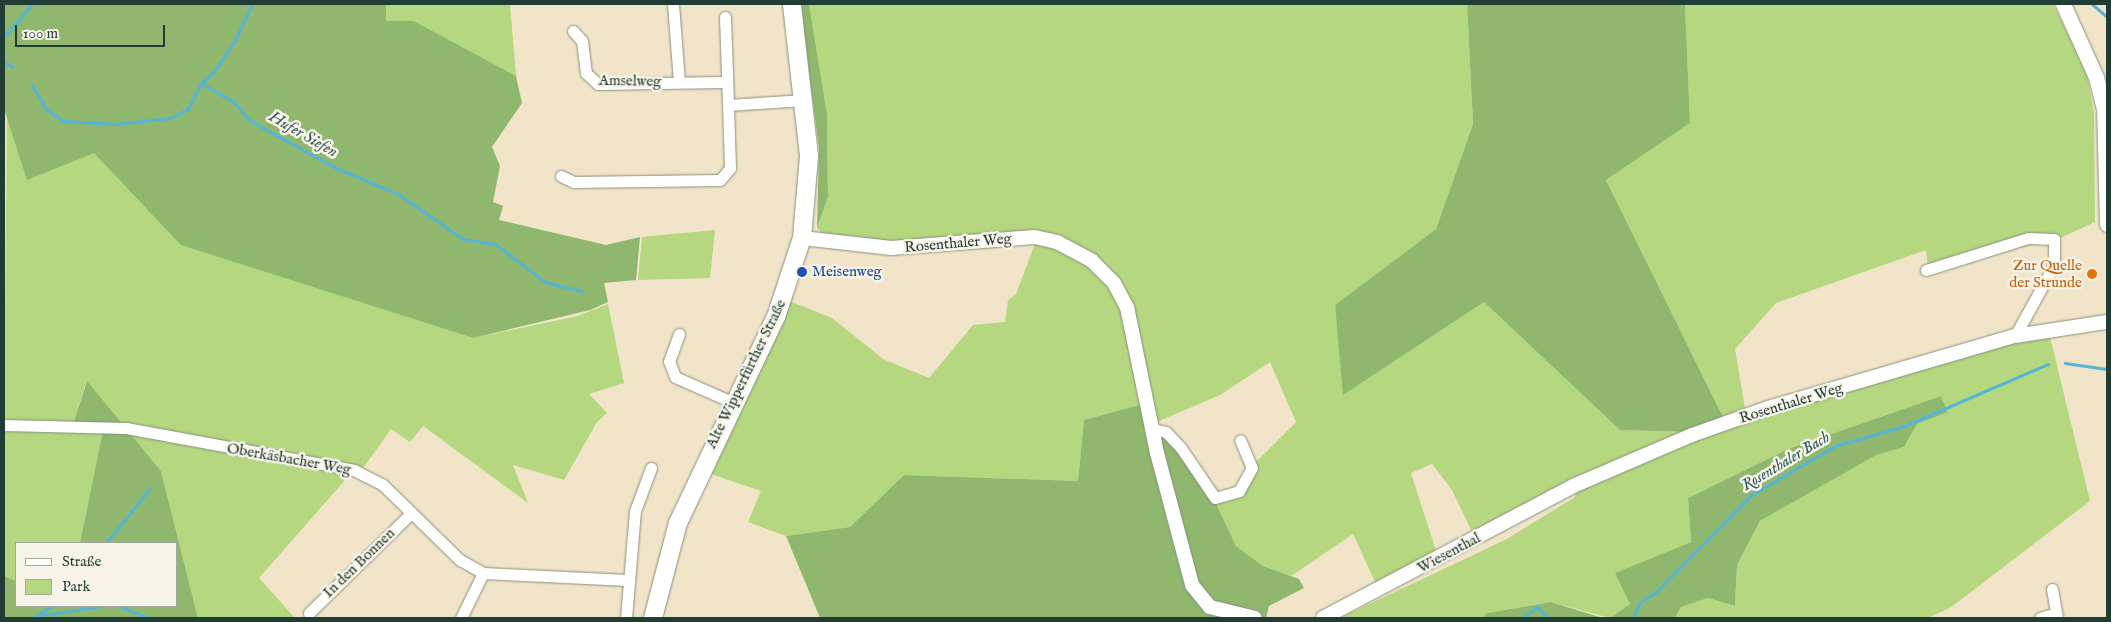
<!DOCTYPE html>
<meta charset="utf-8">
<style>
body{margin:0}
#map{position:relative;width:2111px;height:622px;overflow:hidden;background:#f1e4c9;font-family:"IM FELL English",serif}
div>[style]{position:absolute}
.green>*{inset:0;background:#b4d77f}
.forest>*{inset:0;background:#8fb86e}
.stream>*{height:3px;margin:-1.5px;padding:0 1.5px;transform-origin:1.5px;border-radius:1.5px;background:#56b4d4}
.roads{filter:drop-shadow(0 0 1px #88907e) drop-shadow(0 0 1px #88907e)}
.minor>*{height:11px;margin:-5.5px;padding:0 5.5px;transform-origin:5.5px;border-radius:5.5px;background:#fff}
.tertiary>*{height:14px;margin:-7px;padding:0 7px;transform-origin:7px;border-radius:7px;background:#fff}
.secondary>*{height:15px;margin:-7.5px;padding:0 7.5px;transform-origin:7.5px;border-radius:7.5px;background:#fff}
.primary>*{height:18px;margin:-9px;padding:0 9px;transform-origin:9px;border-radius:9px;background:#fff}
.dots>*{width:14px;height:14px;translate:-50% -50%;box-sizing:border-box;border:2px solid #f7f3e8;border-radius:50%}
span{translate:-50% -50%;white-space:nowrap;text-align:center;line-height:1.15;-webkit-text-stroke:5px #f7f3e8;paint-order:stroke}
.street-label{font-size:15px;color:#1f3d34}
.food-label{font-size:15px;color:#c56008}
.right{translate:-100% -50%;text-align:right}
.transit-label{font-size:15px;color:#164399}
.left{translate:0 -50%;text-align:left}
.water-label{font-size:16px;color:#2d5b5c;font-style:italic}
.frame{position:absolute;inset:0;border:5px solid #1f3d34;pointer-events:none}
.legend{position:absolute;left:15px;top:542px;width:162px;height:65px;box-sizing:border-box;background:#f7f3e8;border:1px solid #a1aaa0;margin:0;padding:6px 9px;list-style:none;font-size:15px;color:#1f3d34}
.legend li{display:flex;align-items:center;gap:10px;height:25px}
.legend b{width:25px;border:1px solid #a1aaa0}
.scale{position:absolute;left:15px;top:25px;width:150px;height:22px;box-sizing:border-box;border:2px solid #1f3d34;border-top:0;padding-left:6px;font-size:15px;line-height:18px;white-space:nowrap;color:#1f3d34;-webkit-text-stroke:4px #f7f3e8;paint-order:stroke}
</style>
<div id="map">
<div class="green">
<i style="clip-path:polygon(386px 4px,510px 4px,516px 76px,414px 21px,385px 21px)"></i>
<i style="clip-path:polygon(809px 4px,1467px 4px,1473px 124px,1436px 229px,1335px 305px,1344px 394px,1484px 302px,1620px 430px,1690px 432px,1475px 538px,1452px 490px,1432px 464px,1411px 473px,1437px 554px,1378px 588px,1353px 534px,1291px 576px,1263px 566px,1236px 546px,1214px 499px,1241px 492px,1252px 466px,1296px 422px,1270px 362px,1220px 395px,1157px 422px,1131px 304px,1059px 237px,892px 245px,823px 235px,817px 228px,828px 197px,827px 114px)"></i>
<i style="clip-path:polygon(1685px 4px,2053px 4px,2087px 74px,2094px 113px,2095px 222px,2056px 240px,1928px 267px,1926px 250px,1776px 303px,1735px 349px,1745px 408px,1724px 419px,1606px 180px,1690px 123px)"></i>
<i style="clip-path:polygon(7px 108px,27px 179px,94px 152px,182px 245px,473px 338px,578px 316px,608px 304px,624px 383px,589px 394px,607px 413px,597px 422px,564px 480px,513px 465px,528px 503px,423px 426px,410px 442px,391px 429px,361px 471px,124px 427px,86px 382px,73px 424px,4px 423px)"></i>
<i style="clip-path:polygon(715px 230px,710px 278px,638px 280px,642px 237px)"></i>
<i style="clip-path:polygon(1036px 241px,1087px 264px,1111px 285px,1123px 307px,1146px 403px,1084px 420px,1078px 481px,904px 475px,850px 527px,786px 536px,748px 522px,761px 491px,705px 472px,789px 301px,832px 318px,883px 359px,929px 378px,973px 325px,1005px 322px,1008px 300px,1016px 294px)"></i>
<i style="clip-path:polygon(2048px 329px,2090px 501px,1950px 608px,1927px 618px,1675px 618px,1681px 607px,1708px 598px,1735px 606px,1737px 565px,1760px 521px,1876px 454px,1904px 447px,1917px 424px,1948px 412px,1941px 396px,1788px 449px,1688px 498px,1691px 542px,1616px 573px,1630px 604px,1610px 618px,1551px 602px,1487px 613px,1482px 618px,1340px 618px,1507px 539px,1575px 497px,1576px 487px,1692px 437px)"></i>
<i style="clip-path:polygon(4px 425px,104px 428px,80px 543px,16px 543px,16px 581px,4px 576px)"></i>
<i style="clip-path:polygon(126px 429px,353px 471px,259px 578px,295px 618px,198px 618px,161px 471px)"></i>
</div>
<div class="forest">
<i style="clip-path:polygon(4px 4px,386px 4px,386px 21px,414px 21px,516px 76px,522px 103px,492px 147px,500px 166px,493px 202px,503px 206px,499px 220px,606px 245px,640px 237px,636px 280px,604px 283px,608px 302px,590px 310px,473px 338px,181px 245px,94px 153px,27px 180px,4px 109px)"></i>
<i style="clip-path:polygon(800px 4px,809px 4px,827px 114px,828px 197px,817px 228px,819px 148px)"></i>
<i style="clip-path:polygon(1467px 4px,1685px 4px,1690px 123px,1606px 180px,1724px 419px,1690px 432px,1620px 430px,1484px 302px,1343px 395px,1335px 305px,1436px 229px,1473px 124px)"></i>
<i style="clip-path:polygon(87px 381px,161px 471px,198px 618px,4px 618px,4px 576px,16px 581px,16px 606px,176px 606px,176px 543px,80px 543px,104px 426px,73px 424px)"></i>
<i style="clip-path:polygon(1941px 396px,1948px 412px,1917px 424px,1904px 447px,1876px 455px,1760px 521px,1737px 565px,1735px 606px,1708px 598px,1681px 607px,1675px 618px,1610px 618px,1630px 604px,1615px 573px,1691px 542px,1688px 498px,1788px 449px)"></i>
<i style="clip-path:polygon(1146px 403px,1152px 429px,1165px 432px,1214px 499px,1236px 546px,1263px 566px,1299px 579px,1304px 588px,1269px 606px,1266px 618px,820px 618px,786px 536px,850px 527px,904px 475px,1078px 481px,1084px 420px)"></i>
<i style="clip-path:polygon(1551px 602px,1603px 618px,1482px 618px,1487px 613px)"></i>
</div>
<div class="stream">
<i style="left:2092px;top:4px;width:20px;rotate:41deg"></i>
<i style="left:4px;top:37px;width:43px;rotate:-49.7deg"></i>
<i style="left:4px;top:62px;width:10px;rotate:29deg"></i>
<i style="left:201px;top:83px;width:16px;rotate:-40deg"></i>
<i style="left:213px;top:73px;width:37px;rotate:-56deg"></i>
<i style="left:234px;top:42px;width:42px;rotate:-64.7deg"></i>
<i style="left:32px;top:85px;width:28px;rotate:60deg"></i>
<i style="left:46px;top:109px;width:21px;rotate:35deg"></i>
<i style="left:63px;top:121px;width:52px;rotate:3.3deg"></i>
<i style="left:115px;top:124px;width:55px;rotate:-6.2deg"></i>
<i style="left:170px;top:118px;width:20px;rotate:-27deg"></i>
<i style="left:188px;top:109px;width:29px;rotate:-63deg"></i>
<i style="left:201px;top:83px;width:38px;rotate:30deg"></i>
<i style="left:234px;top:102px;width:23px;rotate:50deg"></i>
<i style="left:249px;top:120px;width:97px;rotate:28.9deg"></i>
<i style="left:334px;top:167px;width:69px;rotate:22.9deg"></i>
<i style="left:398px;top:194px;width:79px;rotate:34.7deg"></i>
<i style="left:463px;top:239px;width:32px;rotate:9deg"></i>
<i style="left:495px;top:244px;width:63px;rotate:37.2deg"></i>
<i style="left:545px;top:282px;width:38px;rotate:14deg"></i>
<i style="left:2065px;top:363px;width:42px;rotate:8.1deg"></i>
<i style="left:106px;top:543px;width:70px;rotate:-51.3deg"></i>
<i style="left:119px;top:606px;width:31px;rotate:22deg"></i>
<i style="left:43px;top:615px;width:60px;rotate:-8.7deg"></i>
<i style="left:32px;top:618px;width:23px;rotate:-31deg"></i>
<i style="left:1522px;top:618px;width:19px;rotate:-36deg"></i>
<i style="left:1537px;top:607px;width:16px;rotate:45deg"></i>
<i style="left:1633px;top:618px;width:17px;rotate:-66deg"></i>
<i style="left:1640px;top:602px;width:19px;rotate:-32deg"></i>
<i style="left:1656px;top:592px;width:136px;rotate:-45.6deg"></i>
<i style="left:1751px;top:495px;width:99px;rotate:-30.2deg"></i>
<i style="left:1837px;top:445px;width:70px;rotate:-15.8deg"></i>
<i style="left:1904px;top:426px;width:157px;rotate:-23.3deg"></i>
</div>
<div class="roads">
<div class="minor">
<i style="left:673px;top:4px;width:78px;rotate:85.6deg"></i>
<i style="left:725px;top:17px;width:88px;rotate:88deg"></i>
<i style="left:573px;top:31px;width:13px;rotate:48deg"></i>
<i style="left:582px;top:41px;width:32px;rotate:83deg"></i>
<i style="left:586px;top:73px;width:16px;rotate:43deg"></i>
<i style="left:598px;top:84px;width:126px;rotate:-0.9deg"></i>
<i style="left:561px;top:176px;width:14px;rotate:25deg"></i>
<i style="left:574px;top:182px;width:146px;rotate:-0.8deg"></i>
<i style="left:720px;top:180px;width:16px;rotate:-50deg"></i>
<i style="left:730px;top:168px;width:63px;rotate:-91.8deg"></i>
<i style="left:728px;top:105px;width:76px;rotate:-3.8deg"></i>
<i style="left:1926px;top:270px;width:107px;rotate:-17.4deg"></i>
<i style="left:2028px;top:238px;width:26px;rotate:2deg"></i>
<i style="left:2054px;top:239px;width:26px;rotate:90deg"></i>
<i style="left:2054px;top:265px;width:81px;rotate:118.8deg"></i>
<i style="left:679px;top:334px;width:29px;rotate:110deg"></i>
<i style="left:669px;top:361px;width:17px;rotate:69deg"></i>
<i style="left:675px;top:377px;width:64px;rotate:23.8deg"></i>
<i style="left:4px;top:425px;width:122px;rotate:1.4deg"></i>
<i style="left:126px;top:428px;width:232px;rotate:10.4deg"></i>
<i style="left:354px;top:470px;width:31px;rotate:27deg"></i>
<i style="left:382px;top:484px;width:109px;rotate:44.3deg"></i>
<i style="left:460px;top:560px;width:26px;rotate:29deg"></i>
<i style="left:483px;top:573px;width:144px;rotate:2.8deg"></i>
<i style="left:1153px;top:429px;width:13px;rotate:13deg"></i>
<i style="left:1166px;top:432px;width:22px;rotate:47deg"></i>
<i style="left:1181px;top:448px;width:60px;rotate:55.8deg"></i>
<i style="left:1215px;top:498px;width:25px;rotate:-16deg"></i>
<i style="left:1239px;top:491px;width:26px;rotate:-61deg"></i>
<i style="left:1252px;top:468px;width:30px;rotate:-113deg"></i>
<i style="left:2052px;top:589px;width:29px;rotate:80deg"></i>
<i style="left:309px;top:613px;width:141px;rotate:-44.4deg"></i>
<i style="left:461px;top:618px;width:50px;rotate:-63.9deg"></i>
<i style="left:626px;top:618px;width:107px;rotate:-85.2deg"></i>
<i style="left:635px;top:511px;width:46px;rotate:-69.6deg"></i>
<i style="left:2040px;top:618px;width:17px;rotate:-17deg"></i>
</div>
<div class="tertiary">
<i style="left:802px;top:238px;width:90px;rotate:6.4deg"></i>
<i style="left:891px;top:248px;width:144px;rotate:-4.4deg"></i>
<i style="left:1035px;top:237px;width:23px;rotate:13deg"></i>
<i style="left:1057px;top:242px;width:40px;rotate:28deg"></i>
<i style="left:1092px;top:261px;width:31px;rotate:45deg"></i>
<i style="left:1114px;top:283px;width:27px;rotate:62deg"></i>
<i style="left:1127px;top:307px;width:149px;rotate:78.4deg"></i>
<i style="left:1157px;top:453px;width:137px;rotate:75.1deg"></i>
<i style="left:1192px;top:585px;width:28px;rotate:51deg"></i>
<i style="left:1210px;top:607px;width:46px;rotate:13.7deg"></i>
<i style="left:1323px;top:618px;width:283px;rotate:-27.8deg"></i>
<i style="left:1573px;top:486px;width:129px;rotate:-23.2deg"></i>
<i style="left:1692px;top:435px;width:81px;rotate:-19.6deg"></i>
<i style="left:1768px;top:408px;width:257px;rotate:-16.3deg"></i>
<i style="left:2015px;top:336px;width:93px;rotate:-8.7deg"></i>
</div>
<div class="secondary">
<i style="left:2063px;top:4px;width:80px;rotate:65.7deg"></i>
<i style="left:2096px;top:77px;width:32px;rotate:76deg"></i>
<i style="left:2104px;top:108px;width:116px;rotate:88.5deg"></i>
</div>
<div class="primary">
<i style="left:653px;top:618px;width:98px;rotate:-75.3deg"></i>
<i style="left:678px;top:523px;width:228px;rotate:-64.6deg"></i>
<i style="left:776px;top:317px;width:83px;rotate:-71.8deg"></i>
<i style="left:802px;top:238px;width:82px;rotate:-85.1deg"></i>
<i style="left:809px;top:156px;width:153px;rotate:-96.4deg"></i>
</div>
</div>
<div class="dots">
<i style="left:802px;top:272px;background:#1a4fb4"></i>
<i style="left:2092px;top:274px;background:#e8710a"></i>
</div>
<div class="street-label">
<span style="left:630px;top:81px;rotate:1deg">Amselweg</span>
<span style="left:958px;top:243px;rotate:-5deg">Rosenthaler Weg</span>
<span style="left:746px;top:374px;rotate:-64deg">Alte Wipperfürther Straße</span>
<span style="left:1791px;top:403px;rotate:-17deg">Rosenthaler Weg</span>
<span style="left:289px;top:459px;rotate:10deg">Oberkäsbacher Weg</span>
<span style="left:1449px;top:553px;rotate:-28deg">Wiesenthal</span>
<span style="left:359px;top:563px;rotate:-44deg">In den Bonnen</span>
</div>
<div class="food-label">
<span class="right" style="left:2082px;top:274px">Zur Quelle<br>der Strunde</span>
</div>
<div class="transit-label">
<span class="left" style="left:812px;top:272px">Meisenweg</span>
</div>
<div class="water-label">
<span style="left:303px;top:135px;rotate:30deg">Hufer Siefen</span>
<span style="left:1786px;top:462px;rotate:-31deg">Rosenthaler Bach</span>
</div>
<div class="frame"></div>
<ul class="legend">
<li><b style="height:6px;background:#fff"></b>Straße</li>
<li><b style="height:14px;background:#b4d77f"></b>Park</li>
</ul>
<div class="scale">100 m</div>
</div>
